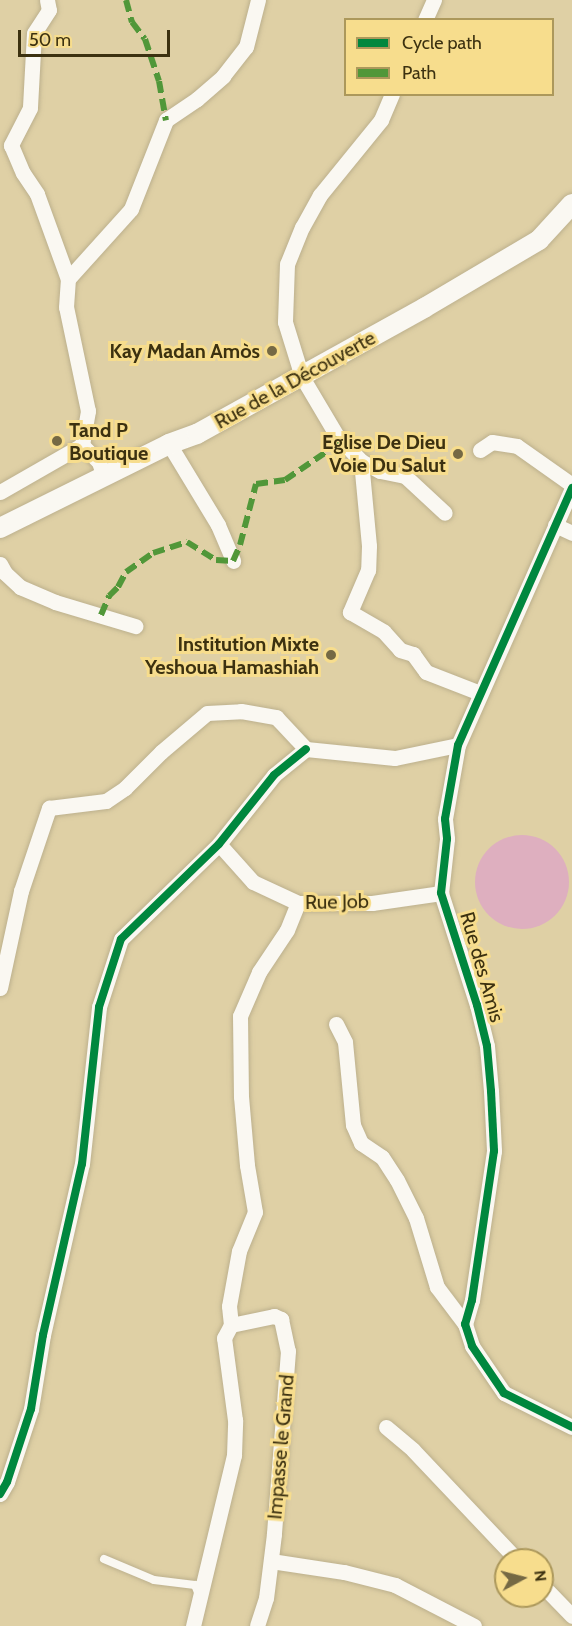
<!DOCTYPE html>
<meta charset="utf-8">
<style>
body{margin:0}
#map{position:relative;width:572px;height:1626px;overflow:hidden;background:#dfd0a5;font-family:Cabin,sans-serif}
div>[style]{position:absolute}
.green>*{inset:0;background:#deafbf}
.round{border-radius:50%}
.roads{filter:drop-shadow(0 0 2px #bcb08d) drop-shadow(0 0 2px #bcb08d)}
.service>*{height:8px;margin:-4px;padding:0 4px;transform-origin:4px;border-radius:4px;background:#faf8f2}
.minor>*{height:15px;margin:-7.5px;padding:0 7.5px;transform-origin:7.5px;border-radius:7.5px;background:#faf8f2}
.tertiary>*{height:20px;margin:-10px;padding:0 10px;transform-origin:10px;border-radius:10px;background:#faf8f2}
.quiet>*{height:6px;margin-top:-3px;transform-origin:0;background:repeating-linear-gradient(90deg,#519739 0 12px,transparent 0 18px)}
.cycleway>*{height:8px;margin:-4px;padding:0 4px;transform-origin:4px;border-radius:4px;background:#00873e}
.dots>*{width:16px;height:16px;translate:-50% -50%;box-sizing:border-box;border:3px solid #f7dd8d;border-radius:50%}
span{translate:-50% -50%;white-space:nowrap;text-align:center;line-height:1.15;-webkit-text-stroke:6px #f7dd8d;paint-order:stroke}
.poi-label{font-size:20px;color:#3c3110;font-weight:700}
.right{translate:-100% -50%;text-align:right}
.left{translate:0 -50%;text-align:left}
.street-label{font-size:20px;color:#3c3110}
.legend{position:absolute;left:344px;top:18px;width:210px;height:78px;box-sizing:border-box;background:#f7dd8d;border:2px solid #ac985b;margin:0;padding:8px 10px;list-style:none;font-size:18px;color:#3c3110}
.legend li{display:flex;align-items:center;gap:12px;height:30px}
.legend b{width:30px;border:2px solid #ac985b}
.north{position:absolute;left:494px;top:1548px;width:60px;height:60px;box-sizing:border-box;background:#f7dd8d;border:2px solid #ac985b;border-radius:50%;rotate:83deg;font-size:16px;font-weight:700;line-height:24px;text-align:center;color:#3c3110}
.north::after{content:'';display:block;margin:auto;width:21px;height:27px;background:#756944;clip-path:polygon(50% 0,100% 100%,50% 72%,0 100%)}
.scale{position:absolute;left:18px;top:30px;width:152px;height:27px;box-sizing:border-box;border:3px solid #3c3110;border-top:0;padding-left:8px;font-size:18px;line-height:21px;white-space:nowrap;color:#3c3110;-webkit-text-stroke:4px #f7dd8d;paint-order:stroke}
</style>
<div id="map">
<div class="green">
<i class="round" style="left:475px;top:835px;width:94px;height:94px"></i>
</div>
<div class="roads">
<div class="service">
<i style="left:104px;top:1559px;width:54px;rotate:22.8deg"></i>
<i style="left:154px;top:1580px;width:41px;rotate:7deg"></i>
<i style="left:195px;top:1585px;width:11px;rotate:68deg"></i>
</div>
<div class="minor">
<i style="left:47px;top:0;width:10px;rotate:79deg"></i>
<i style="left:49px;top:10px;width:27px;rotate:123deg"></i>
<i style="left:34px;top:33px;width:75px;rotate:93.1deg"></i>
<i style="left:30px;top:108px;width:42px;rotate:117.2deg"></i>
<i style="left:11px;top:145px;width:30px;rotate:67deg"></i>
<i style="left:23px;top:173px;width:25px;rotate:56deg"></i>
<i style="left:37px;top:194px;width:90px;rotate:70deg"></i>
<i style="left:425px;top:20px;width:22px;rotate:-66deg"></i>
<i style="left:392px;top:94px;width:28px;rotate:113deg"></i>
<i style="left:381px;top:120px;width:97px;rotate:129.1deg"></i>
<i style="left:320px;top:195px;width:37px;rotate:119deg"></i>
<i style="left:302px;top:227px;width:40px;rotate:112deg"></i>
<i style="left:287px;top:264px;width:58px;rotate:92deg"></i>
<i style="left:285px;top:322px;width:58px;rotate:72.8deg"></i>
<i style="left:302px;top:377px;width:69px;rotate:59.3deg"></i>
<i style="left:337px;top:436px;width:35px;rotate:46deg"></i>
<i style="left:361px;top:461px;width:21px;rotate:28deg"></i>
<i style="left:380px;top:471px;width:25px;rotate:11deg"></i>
<i style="left:405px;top:476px;width:54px;rotate:42.8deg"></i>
<i style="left:169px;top:444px;width:95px;rotate:58.8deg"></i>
<i style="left:218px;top:525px;width:39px;rotate:67deg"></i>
<i style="left:82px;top:445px;width:35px;rotate:-80deg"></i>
<i style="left:88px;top:411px;width:106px;rotate:-101.9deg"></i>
<i style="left:66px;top:307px;width:28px;rotate:-86deg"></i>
<i style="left:68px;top:279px;width:94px;rotate:-48deg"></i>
<i style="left:131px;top:209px;width:96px;rotate:-68.5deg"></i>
<i style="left:166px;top:120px;width:37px;rotate:-34deg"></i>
<i style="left:197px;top:99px;width:35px;rotate:-41deg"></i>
<i style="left:223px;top:76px;width:37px;rotate:-52deg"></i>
<i style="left:246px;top:47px;width:49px;rotate:-75.7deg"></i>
<i style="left:480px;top:450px;width:14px;rotate:-34deg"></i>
<i style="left:492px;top:442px;width:25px;rotate:9deg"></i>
<i style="left:517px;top:446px;width:67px;rotate:35.3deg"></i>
<i style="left:361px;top:461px;width:85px;rotate:84.6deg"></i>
<i style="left:369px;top:546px;width:24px;rotate:92deg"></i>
<i style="left:368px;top:570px;width:46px;rotate:113.2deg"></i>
<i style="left:350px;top:612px;width:39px;rotate:30deg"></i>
<i style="left:384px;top:632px;width:24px;rotate:48deg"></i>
<i style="left:400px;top:650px;width:14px;rotate:17deg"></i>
<i style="left:413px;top:654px;width:22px;rotate:54deg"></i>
<i style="left:426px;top:672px;width:58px;rotate:21.3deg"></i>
<i style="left:572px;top:488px;width:281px;rotate:113.9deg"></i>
<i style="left:458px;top:745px;width:75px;rotate:100deg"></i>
<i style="left:445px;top:819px;width:20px;rotate:84deg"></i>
<i style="left:447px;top:839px;width:54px;rotate:96.3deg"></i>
<i style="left:441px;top:893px;width:118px;rotate:72.2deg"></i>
<i style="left:477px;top:1005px;width:42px;rotate:76.3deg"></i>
<i style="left:487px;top:1046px;width:45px;rotate:84.9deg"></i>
<i style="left:491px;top:1091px;width:60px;rotate:87.1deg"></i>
<i style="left:494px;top:1151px;width:151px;rotate:98.4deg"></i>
<i style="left:472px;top:1300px;width:25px;rotate:106deg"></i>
<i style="left:465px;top:1324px;width:23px;rotate:72deg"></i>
<i style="left:472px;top:1346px;width:57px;rotate:55.8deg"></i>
<i style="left:504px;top:1393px;width:76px;rotate:26.6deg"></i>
<i style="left:0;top:492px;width:95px;rotate:-29.8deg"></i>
<i style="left:82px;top:445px;width:24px;rotate:45deg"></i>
<i style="left:99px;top:462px;width:16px;rotate:72deg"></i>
<i style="left:555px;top:525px;width:19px;rotate:25deg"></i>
<i style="left:0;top:564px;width:10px;rotate:61deg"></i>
<i style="left:5px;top:573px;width:21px;rotate:43deg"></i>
<i style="left:20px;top:587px;width:38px;rotate:23deg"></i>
<i style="left:55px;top:602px;width:84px;rotate:16.7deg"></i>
<i style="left:219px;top:844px;width:51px;rotate:48.2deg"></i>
<i style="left:253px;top:882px;width:50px;rotate:25deg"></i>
<i style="left:298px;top:903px;width:74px"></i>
<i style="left:372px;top:903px;width:70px;rotate:-8.2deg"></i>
<i style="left:0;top:988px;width:99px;rotate:-77.8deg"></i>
<i style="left:21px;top:891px;width:88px;rotate:-71.4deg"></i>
<i style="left:49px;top:808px;width:57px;rotate:-7deg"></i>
<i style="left:106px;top:801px;width:23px;rotate:-34deg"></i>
<i style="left:125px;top:788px;width:51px;rotate:-45deg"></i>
<i style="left:161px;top:752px;width:60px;rotate:-40.3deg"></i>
<i style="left:207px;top:713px;width:34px;rotate:-3deg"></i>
<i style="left:241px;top:711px;width:36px;rotate:10deg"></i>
<i style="left:276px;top:717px;width:44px;rotate:46.8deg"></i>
<i style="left:306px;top:749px;width:89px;rotate:5.8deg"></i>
<i style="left:395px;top:758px;width:64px;rotate:-11.7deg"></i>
<i style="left:336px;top:1024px;width:20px;rotate:63deg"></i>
<i style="left:345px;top:1042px;width:83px;rotate:84.5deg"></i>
<i style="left:353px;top:1125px;width:20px;rotate:66deg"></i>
<i style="left:361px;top:1143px;width:25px;rotate:34deg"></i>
<i style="left:382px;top:1157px;width:27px;rotate:57deg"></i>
<i style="left:397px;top:1180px;width:42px;rotate:63.4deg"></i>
<i style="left:416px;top:1218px;width:72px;rotate:73.1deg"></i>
<i style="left:437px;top:1287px;width:46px;rotate:52.9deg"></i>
<i style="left:231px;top:1325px;width:44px;rotate:-11.8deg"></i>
<i style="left:274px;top:1316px;width:8px;rotate:23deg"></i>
<i style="left:281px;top:1319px;width:33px;rotate:78deg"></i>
<i style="left:288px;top:1351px;width:184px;rotate:94.4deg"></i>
<i style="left:274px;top:1534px;width:64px;rotate:97.1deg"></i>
<i style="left:266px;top:1598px;width:29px;rotate:108deg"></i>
<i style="left:386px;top:1427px;width:35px;rotate:40deg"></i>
<i style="left:413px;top:1450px;width:151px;rotate:46.6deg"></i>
<i style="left:0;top:1494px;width:14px;rotate:-60deg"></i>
<i style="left:7px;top:1482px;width:77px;rotate:-71.8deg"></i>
<i style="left:31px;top:1409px;width:75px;rotate:-80.8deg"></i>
<i style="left:43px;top:1335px;width:175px;rotate:-77.2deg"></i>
<i style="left:82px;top:1164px;width:158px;rotate:-83.8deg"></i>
<i style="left:99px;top:1007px;width:71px;rotate:-72.1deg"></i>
<i style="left:121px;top:939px;width:136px;rotate:-44.1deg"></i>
<i style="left:219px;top:844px;width:88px;rotate:-51.4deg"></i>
<i style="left:274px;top:775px;width:41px;rotate:-39.1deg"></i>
<i style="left:271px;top:1561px;width:74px;rotate:8.6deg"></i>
<i style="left:344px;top:1572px;width:53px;rotate:14.3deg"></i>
<i style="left:395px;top:1585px;width:89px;rotate:27.4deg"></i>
<i style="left:542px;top:1585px;width:43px;rotate:45.9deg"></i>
<i style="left:193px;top:1626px;width:176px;rotate:-76.5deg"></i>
<i style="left:234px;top:1455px;width:35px;rotate:-88deg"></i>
<i style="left:235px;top:1420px;width:83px;rotate:-97.6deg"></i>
<i style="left:224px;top:1338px;width:15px;rotate:-62deg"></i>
<i style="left:231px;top:1325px;width:19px;rotate:-96deg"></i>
<i style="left:229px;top:1306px;width:56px;rotate:-79.7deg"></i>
<i style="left:239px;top:1251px;width:42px;rotate:-67.7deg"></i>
<i style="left:255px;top:1212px;width:48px;rotate:-99.7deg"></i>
<i style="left:247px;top:1165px;width:68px;rotate:-95deg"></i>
<i style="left:241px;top:1097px;width:81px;rotate:-90.7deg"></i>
<i style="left:240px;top:1016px;width:48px;rotate:-66.6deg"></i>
<i style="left:259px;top:972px;width:50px;rotate:-56.3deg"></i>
<i style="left:287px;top:930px;width:29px;rotate:-68deg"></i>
</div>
<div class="tertiary">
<i style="left:0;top:528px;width:189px;rotate:-26.4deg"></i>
<i style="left:169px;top:444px;width:30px;rotate:-20deg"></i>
<i style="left:197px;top:434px;width:260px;rotate:-29deg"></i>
<i style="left:424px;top:308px;width:134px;rotate:-30.6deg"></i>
<i style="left:539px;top:240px;width:49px;rotate:-47.5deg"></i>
</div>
</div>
<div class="quiet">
<i style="left:126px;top:0;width:23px;rotate:75deg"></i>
<i style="left:132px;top:22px;width:21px;rotate:53deg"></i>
<i style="left:145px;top:39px;width:44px;rotate:71.6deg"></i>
<i style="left:159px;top:81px;width:40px;rotate:80deg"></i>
<i style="left:101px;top:615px;width:21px;rotate:-67deg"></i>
<i style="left:109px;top:596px;width:13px;rotate:-45deg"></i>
<i style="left:118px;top:587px;width:17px;rotate:-62deg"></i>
<i style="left:126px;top:572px;width:33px;rotate:-35deg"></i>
<i style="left:153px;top:553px;width:36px;rotate:-18deg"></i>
<i style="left:187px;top:542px;width:34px;rotate:32deg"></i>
<i style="left:216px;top:560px;width:17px;rotate:3deg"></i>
<i style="left:233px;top:561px;width:17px;rotate:-66deg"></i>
<i style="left:240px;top:545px;width:63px;rotate:-75.3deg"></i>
<i style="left:256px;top:484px;width:29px;rotate:-8deg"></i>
<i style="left:285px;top:480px;width:60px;rotate:-34.2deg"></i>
<i style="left:335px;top:446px;width:10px;rotate:-79deg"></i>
</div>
<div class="cycleway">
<i style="left:572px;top:488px;width:281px;rotate:113.9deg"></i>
<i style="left:458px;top:745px;width:75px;rotate:100deg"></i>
<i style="left:445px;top:819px;width:20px;rotate:84deg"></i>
<i style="left:447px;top:839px;width:54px;rotate:96.3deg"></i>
<i style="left:441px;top:893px;width:118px;rotate:72.2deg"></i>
<i style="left:477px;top:1005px;width:42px;rotate:76.3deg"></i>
<i style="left:487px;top:1046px;width:45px;rotate:84.9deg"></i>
<i style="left:491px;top:1091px;width:60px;rotate:87.1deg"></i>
<i style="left:494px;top:1151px;width:151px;rotate:98.4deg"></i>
<i style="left:472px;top:1300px;width:25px;rotate:106deg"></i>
<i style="left:465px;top:1324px;width:23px;rotate:72deg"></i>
<i style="left:472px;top:1346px;width:57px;rotate:55.8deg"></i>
<i style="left:504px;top:1393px;width:76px;rotate:26.6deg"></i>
<i style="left:0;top:1494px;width:14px;rotate:-60deg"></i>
<i style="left:7px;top:1482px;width:77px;rotate:-71.8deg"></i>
<i style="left:31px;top:1409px;width:75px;rotate:-80.8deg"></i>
<i style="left:43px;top:1335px;width:175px;rotate:-77.2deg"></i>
<i style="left:82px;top:1164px;width:158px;rotate:-83.8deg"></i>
<i style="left:99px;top:1007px;width:71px;rotate:-72.1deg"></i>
<i style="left:121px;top:939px;width:136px;rotate:-44.1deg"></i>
<i style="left:219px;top:844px;width:88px;rotate:-51.4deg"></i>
<i style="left:274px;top:775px;width:41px;rotate:-39.1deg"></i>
</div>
<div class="dots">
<i style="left:272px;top:351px;background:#756944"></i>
<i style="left:57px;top:441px;background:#756944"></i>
<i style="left:458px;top:454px;background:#756944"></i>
<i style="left:331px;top:655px;background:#756944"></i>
</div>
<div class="poi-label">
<span class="right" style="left:260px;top:351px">Kay Madan Amòs</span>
<span class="left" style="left:69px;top:442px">Tand P<br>Boutique</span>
<span class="right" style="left:446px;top:454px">Eglise De Dieu<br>Voie Du Salut</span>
<span class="right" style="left:319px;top:656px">Institution Mixte<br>Yeshoua Hamashiah</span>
</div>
<div class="street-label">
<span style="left:295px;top:380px;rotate:-29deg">Rue de la Découverte</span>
<span style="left:337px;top:902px;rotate:-1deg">Rue Job</span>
<span style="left:482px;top:967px;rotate:74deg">Rue des Amis</span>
<span style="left:281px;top:1447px;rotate:-85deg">Impasse le Grand</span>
</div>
<ul class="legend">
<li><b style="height:8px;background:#00873e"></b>Cycle path</li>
<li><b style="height:8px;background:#519739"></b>Path</li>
</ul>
<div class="north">N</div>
<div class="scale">50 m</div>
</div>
